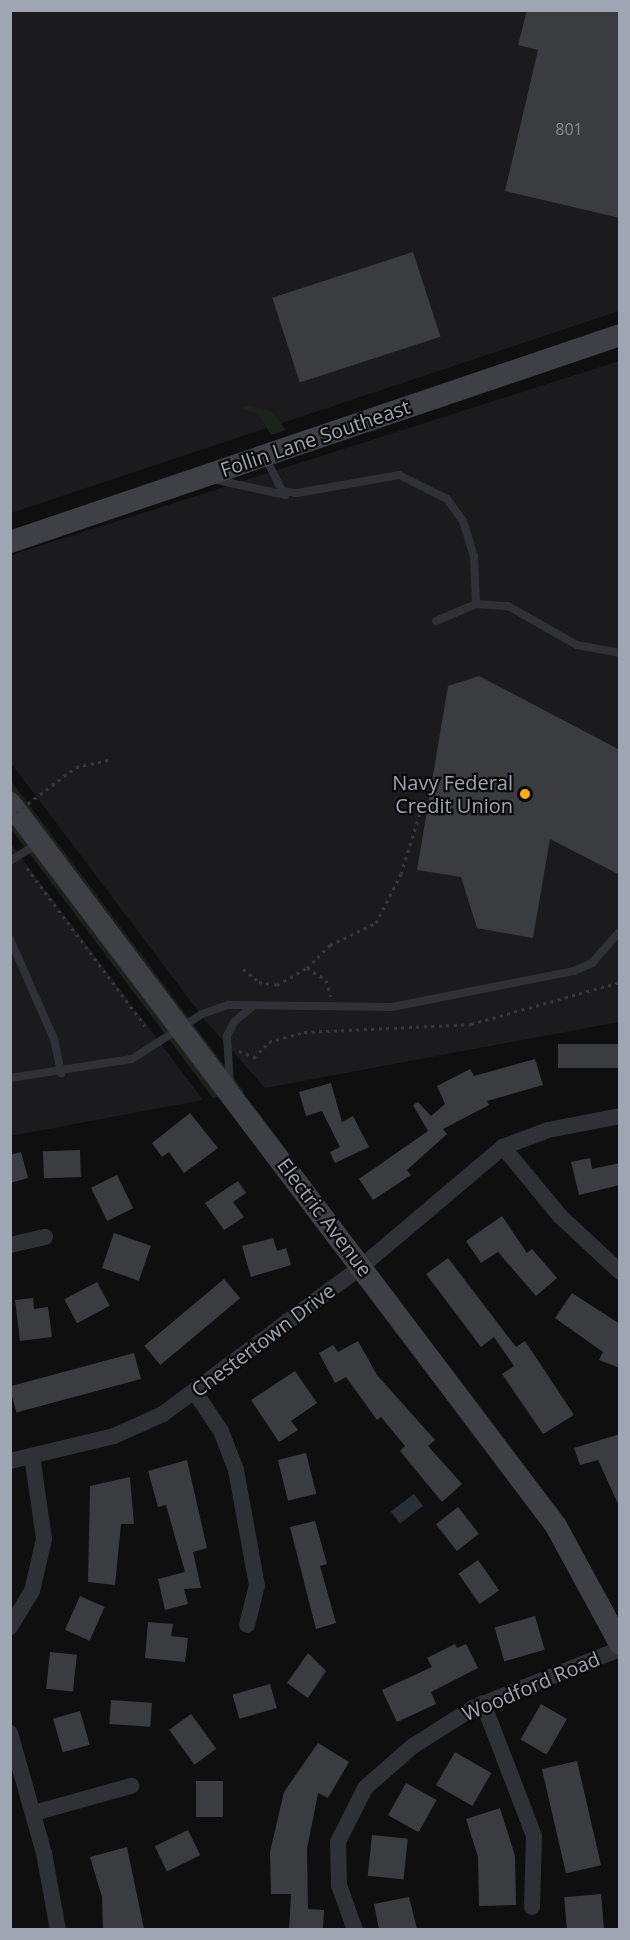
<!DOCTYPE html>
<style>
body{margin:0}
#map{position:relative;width:630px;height:1940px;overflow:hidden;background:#0f0f10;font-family:"Open Sans",sans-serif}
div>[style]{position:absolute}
.built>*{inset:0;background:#1b1b1d}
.green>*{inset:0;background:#1b231c}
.water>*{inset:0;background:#273036;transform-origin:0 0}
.building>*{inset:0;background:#3b3c40;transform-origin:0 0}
.path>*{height:3px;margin-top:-1.5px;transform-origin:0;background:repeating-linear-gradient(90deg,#36383d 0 3px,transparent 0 7.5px)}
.lane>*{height:8px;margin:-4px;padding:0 4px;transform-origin:4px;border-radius:4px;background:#303136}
.street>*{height:16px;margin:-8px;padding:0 8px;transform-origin:8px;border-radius:8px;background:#303136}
.secondary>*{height:22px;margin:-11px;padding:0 11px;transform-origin:11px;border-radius:11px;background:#3e4046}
.path-bridge>*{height:3px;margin-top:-1.5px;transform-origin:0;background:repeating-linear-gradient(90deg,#36383d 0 3px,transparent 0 7.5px)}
.dots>*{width:16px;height:16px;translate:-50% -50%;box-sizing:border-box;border:3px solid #0a0a0b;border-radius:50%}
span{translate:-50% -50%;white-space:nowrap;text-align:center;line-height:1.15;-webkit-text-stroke:4.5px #0a0a0b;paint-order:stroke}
.number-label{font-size:16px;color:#868b96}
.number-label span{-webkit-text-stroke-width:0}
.street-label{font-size:20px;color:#9fa5b2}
.poi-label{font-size:20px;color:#9fa5b2}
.right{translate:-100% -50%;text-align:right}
.frame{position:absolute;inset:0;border:12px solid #9fa5b2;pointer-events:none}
</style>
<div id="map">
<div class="built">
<i style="clip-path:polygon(10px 11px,619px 11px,619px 311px,11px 513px)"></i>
<i style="clip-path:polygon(619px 361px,619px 1022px,265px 1088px,204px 1019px,11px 763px,11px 555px)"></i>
<i style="clip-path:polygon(11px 844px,203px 1100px,11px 1136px)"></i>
</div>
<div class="green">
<i style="clip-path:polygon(250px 405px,272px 412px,286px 430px,271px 435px,259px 415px,241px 408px)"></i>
<i style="clip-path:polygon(11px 781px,244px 1092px,213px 1098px,11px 829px)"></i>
</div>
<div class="water">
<i style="left:414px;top:1494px;width:15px;height:29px;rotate:53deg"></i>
</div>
<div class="building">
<i style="clip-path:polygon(527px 10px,620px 10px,620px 218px,505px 191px,538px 50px,518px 45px)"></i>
<i style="left:413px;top:252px;width:89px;height:148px;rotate:72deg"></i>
<i style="clip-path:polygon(479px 676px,620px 750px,620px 875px,550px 839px,533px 938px,477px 928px,461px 877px,417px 870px,448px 686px)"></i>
<i style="left:620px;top:1044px;width:24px;height:62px;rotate:90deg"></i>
<i style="clip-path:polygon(535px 1059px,543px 1085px,487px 1101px,489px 1105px,443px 1129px,447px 1134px,407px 1170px,411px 1175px,373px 1200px,359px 1179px,428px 1131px,413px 1105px,418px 1102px,431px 1116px,445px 1104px,437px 1086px,470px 1069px,474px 1076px)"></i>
<i style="clip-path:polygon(331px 1083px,342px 1122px,353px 1116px,369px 1147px,335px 1163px,330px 1152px,340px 1147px,322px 1111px,306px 1116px,299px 1092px)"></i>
<i style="clip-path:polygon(190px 1113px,218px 1148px,184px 1173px,169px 1152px,162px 1157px,152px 1143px)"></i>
<i style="left:80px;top:1150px;width:27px;height:37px;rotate:88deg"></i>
<i style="clip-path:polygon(21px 1152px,28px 1178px,10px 1183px,10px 1155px)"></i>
<i style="clip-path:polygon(590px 1158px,592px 1169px,620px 1163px,620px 1185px,579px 1195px,571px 1162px)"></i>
<i style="left:117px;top:1175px;width:37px;height:29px;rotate:64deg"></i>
<i style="clip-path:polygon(238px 1181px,246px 1193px,233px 1202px,244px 1217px,224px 1230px,205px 1203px)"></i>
<i style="clip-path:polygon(502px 1216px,527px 1253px,532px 1249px,557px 1278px,536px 1296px,498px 1252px,481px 1263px,466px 1241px)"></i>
<i style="left:114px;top:1233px;width:39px;height:37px;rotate:19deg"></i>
<i style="clip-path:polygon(273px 1238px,277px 1251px,286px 1248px,291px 1265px,251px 1277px,242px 1246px)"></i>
<i style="clip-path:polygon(448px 1258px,516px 1347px,525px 1341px,574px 1415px,543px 1434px,502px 1374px,514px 1366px,494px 1337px,481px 1347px,426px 1274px)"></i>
<i style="left:224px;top:1279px;width:25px;height:104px;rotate:50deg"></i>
<i style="left:97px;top:1282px;width:27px;height:37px;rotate:62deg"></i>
<i style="clip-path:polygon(572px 1293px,620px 1324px,620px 1368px,599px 1360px,603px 1352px,555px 1318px)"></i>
<i style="clip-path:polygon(33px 1298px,34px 1309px,48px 1307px,52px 1337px,20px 1341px,15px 1300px)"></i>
<i style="clip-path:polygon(358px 1341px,377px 1375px,435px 1440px,428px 1446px,462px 1484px,442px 1502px,400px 1451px,405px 1446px,381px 1417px,377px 1420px,346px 1377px,335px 1383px,319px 1353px,333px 1345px,338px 1352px)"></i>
<i style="left:134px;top:1353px;width:27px;height:129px;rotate:75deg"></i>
<i style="clip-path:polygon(295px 1371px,317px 1403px,291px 1421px,298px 1430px,279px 1442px,251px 1400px)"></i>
<i style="clip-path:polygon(620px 1434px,620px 1506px,619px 1506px,598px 1460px,580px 1465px,574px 1448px)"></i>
<i style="left:306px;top:1453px;width:42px;height:29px;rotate:76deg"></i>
<i style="clip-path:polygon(187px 1460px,207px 1548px,193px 1552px,201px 1588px,184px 1589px,188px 1604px,165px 1610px,158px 1579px,185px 1572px,166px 1505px,158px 1507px,148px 1471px)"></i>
<i style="clip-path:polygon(130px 1477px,134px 1524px,121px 1524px,115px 1585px,88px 1582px,90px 1486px)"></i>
<i style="left:458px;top:1507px;width:34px;height:28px;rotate:52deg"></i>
<i style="clip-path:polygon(315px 1521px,327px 1564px,320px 1566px,336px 1623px,316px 1629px,290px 1527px)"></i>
<i style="left:478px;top:1560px;width:37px;height:24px;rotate:55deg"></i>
<i style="left:80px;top:1596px;width:27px;height:37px;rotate:24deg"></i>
<i style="left:535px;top:1616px;width:35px;height:42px;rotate:74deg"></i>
<i style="clip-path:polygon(148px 1622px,173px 1624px,171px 1636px,188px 1638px,185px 1662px,145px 1658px)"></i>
<i style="clip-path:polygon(455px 1644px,457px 1648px,466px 1644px,478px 1668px,431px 1692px,436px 1704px,397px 1722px,382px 1690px,432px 1667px,427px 1658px)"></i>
<i style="left:50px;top:1652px;width:27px;height:37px;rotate:6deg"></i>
<i style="clip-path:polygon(308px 1653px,326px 1671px,308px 1698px,287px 1683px)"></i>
<i style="left:270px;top:1684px;width:25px;height:39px;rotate:74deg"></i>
<i style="left:111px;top:1700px;width:41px;height:24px;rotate:4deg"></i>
<i style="left:541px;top:1704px;width:30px;height:41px;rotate:30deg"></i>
<i style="left:80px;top:1711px;width:35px;height:28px;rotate:74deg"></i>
<i style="left:191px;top:1714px;width:43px;height:27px;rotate:54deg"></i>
<i style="clip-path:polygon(318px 1743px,349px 1762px,328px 1798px,318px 1793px,307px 1849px,308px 1909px,324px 1910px,323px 1929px,289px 1929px,291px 1894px,271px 1894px,270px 1852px,284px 1792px)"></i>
<i style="left:455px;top:1752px;width:42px;height:38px;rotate:30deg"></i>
<i style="left:577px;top:1761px;width:107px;height:36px;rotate:77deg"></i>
<i style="left:196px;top:1781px;width:27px;height:36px"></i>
<i style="left:406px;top:1783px;width:35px;height:37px;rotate:29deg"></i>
<i style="clip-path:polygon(500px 1808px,515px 1856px,516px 1905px,479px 1906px,478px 1857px,466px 1819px)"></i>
<i style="left:188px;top:1830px;width:28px;height:37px;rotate:64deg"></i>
<i style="left:372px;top:1835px;width:36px;height:41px;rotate:6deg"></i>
<i style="clip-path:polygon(127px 1847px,144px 1929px,103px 1929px,102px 1897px,90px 1857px)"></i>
<i style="left:601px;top:1894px;width:35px;height:37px;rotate:85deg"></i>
<i style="clip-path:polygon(409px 1897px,417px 1929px,379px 1929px,374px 1904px)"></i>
</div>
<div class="path">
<i style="left:76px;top:767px;width:34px;rotate:-12deg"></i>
<i style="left:27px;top:868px;width:197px;rotate:53.2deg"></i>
<i style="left:307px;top:968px;width:22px;rotate:32deg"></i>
<i style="left:326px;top:980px;width:17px;rotate:73deg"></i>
<i style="left:243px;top:969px;width:21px;rotate:39deg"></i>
<i style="left:259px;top:982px;width:18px;rotate:9deg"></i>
<i style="left:277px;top:985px;width:34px;rotate:-30deg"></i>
<i style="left:307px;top:968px;width:33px;rotate:-45deg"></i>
<i style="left:330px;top:945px;width:51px;rotate:-25.6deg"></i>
<i style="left:376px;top:923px;width:55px;rotate:-63deg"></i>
<i style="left:401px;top:874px;width:74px;rotate:-72.8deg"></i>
<i style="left:239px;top:1051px;width:19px;rotate:21deg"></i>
<i style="left:254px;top:1058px;width:22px;rotate:-47deg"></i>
<i style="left:269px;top:1042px;width:36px;rotate:-16deg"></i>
<i style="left:304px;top:1032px;width:167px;rotate:-2.7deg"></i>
<i style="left:471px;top:1024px;width:155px;rotate:-15.7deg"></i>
</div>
<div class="lane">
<i style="left:265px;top:457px;width:38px;rotate:63deg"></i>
<i style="left:282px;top:491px;width:15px;rotate:8deg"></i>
<i style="left:297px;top:493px;width:104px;rotate:-10deg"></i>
<i style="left:399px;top:475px;width:54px;rotate:26.6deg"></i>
<i style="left:447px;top:499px;width:27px;rotate:54deg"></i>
<i style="left:463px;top:521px;width:37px;rotate:73deg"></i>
<i style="left:474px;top:556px;width:48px;rotate:87.6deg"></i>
<i style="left:213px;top:479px;width:74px;rotate:12.5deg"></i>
<i style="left:436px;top:621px;width:43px;rotate:-23deg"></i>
<i style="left:476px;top:604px;width:32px;rotate:4deg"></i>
<i style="left:508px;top:606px;width:79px;rotate:29.5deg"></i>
<i style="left:577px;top:645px;width:44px;rotate:10.5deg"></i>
<i style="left:10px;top:861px;width:34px;rotate:-32deg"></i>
<i style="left:10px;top:939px;width:109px;rotate:66.3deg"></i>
<i style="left:54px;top:1039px;width:35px;rotate:78deg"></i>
<i style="left:10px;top:1078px;width:123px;rotate:-8.9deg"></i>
<i style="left:132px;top:1059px;width:83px;rotate:-32.7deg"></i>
<i style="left:202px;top:1014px;width:28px;rotate:-19deg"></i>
<i style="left:228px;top:1005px;width:164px;rotate:0.7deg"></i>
<i style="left:392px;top:1007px;width:186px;rotate:-11.2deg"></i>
<i style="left:574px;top:971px;width:20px;rotate:-24deg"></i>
<i style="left:592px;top:963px;width:43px;rotate:-48.8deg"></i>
<i style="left:230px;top:1084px;width:48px;rotate:-93.6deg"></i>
<i style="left:227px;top:1036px;width:16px;rotate:-63deg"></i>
<i style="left:234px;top:1022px;width:26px;rotate:-40deg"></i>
</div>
<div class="street">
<i style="left:503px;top:1147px;width:89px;rotate:50.4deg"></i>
<i style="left:560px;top:1216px;width:82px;rotate:43deg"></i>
<i style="left:10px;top:1245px;width:36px;rotate:-13deg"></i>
<i style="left:194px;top:1391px;width:48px;rotate:56deg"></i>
<i style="left:221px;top:1431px;width:42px;rotate:69deg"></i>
<i style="left:236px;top:1470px;width:117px;rotate:79.7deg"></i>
<i style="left:257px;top:1585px;width:41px;rotate:104deg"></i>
<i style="left:10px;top:1461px;width:107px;rotate:-13.5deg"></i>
<i style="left:114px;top:1436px;width:54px;rotate:-24.2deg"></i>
<i style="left:163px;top:1414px;width:248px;rotate:-36.6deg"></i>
<i style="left:362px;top:1266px;width:185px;rotate:-40.2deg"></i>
<i style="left:503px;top:1147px;width:48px;rotate:-20.7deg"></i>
<i style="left:548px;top:1130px;width:73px;rotate:-11deg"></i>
<i style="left:10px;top:1627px;width:42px;rotate:-58.6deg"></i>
<i style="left:32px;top:1591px;width:53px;rotate:-77deg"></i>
<i style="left:44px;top:1539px;width:84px;rotate:-98.2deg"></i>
<i style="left:483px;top:1703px;width:142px;rotate:69deg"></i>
<i style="left:534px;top:1836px;width:71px;rotate:91.6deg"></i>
<i style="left:10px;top:1733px;width:125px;rotate:74.2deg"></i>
<i style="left:44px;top:1853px;width:78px;rotate:79.7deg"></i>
<i style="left:34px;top:1813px;width:101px;rotate:-15.6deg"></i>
<i style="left:355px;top:1930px;width:48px;rotate:-109.6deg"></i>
<i style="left:339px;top:1885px;width:43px;rotate:-91.3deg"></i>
<i style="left:338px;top:1842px;width:60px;rotate:-63.4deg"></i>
<i style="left:365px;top:1788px;width:64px;rotate:-41.2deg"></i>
<i style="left:413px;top:1746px;width:71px;rotate:-32.3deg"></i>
<i style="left:473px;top:1708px;width:158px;rotate:-21.9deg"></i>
</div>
<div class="secondary">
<i style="left:10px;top:542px;width:644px;rotate:-18.74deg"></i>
<i style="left:10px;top:803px;width:906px;rotate:52.94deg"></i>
<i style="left:556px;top:1526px;width:134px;rotate:61.5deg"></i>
</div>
<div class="path-bridge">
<i style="left:10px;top:817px;width:83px;rotate:-37.1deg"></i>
</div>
<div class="dots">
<i style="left:525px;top:794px;background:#feac19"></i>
</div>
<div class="number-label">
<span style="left:569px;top:129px">801</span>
</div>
<div class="street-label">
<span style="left:315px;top:438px;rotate:-19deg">Follin Lane Southeast</span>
<span style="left:325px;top:1217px;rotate:53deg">Electric Avenue</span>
<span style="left:263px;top:1340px;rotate:-37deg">Chestertown Drive</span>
<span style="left:531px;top:1686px;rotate:-23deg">Woodford Road</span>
</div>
<div class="poi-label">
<span class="right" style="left:513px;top:794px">Navy Federal<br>Credit Union</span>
</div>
<div class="frame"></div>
</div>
